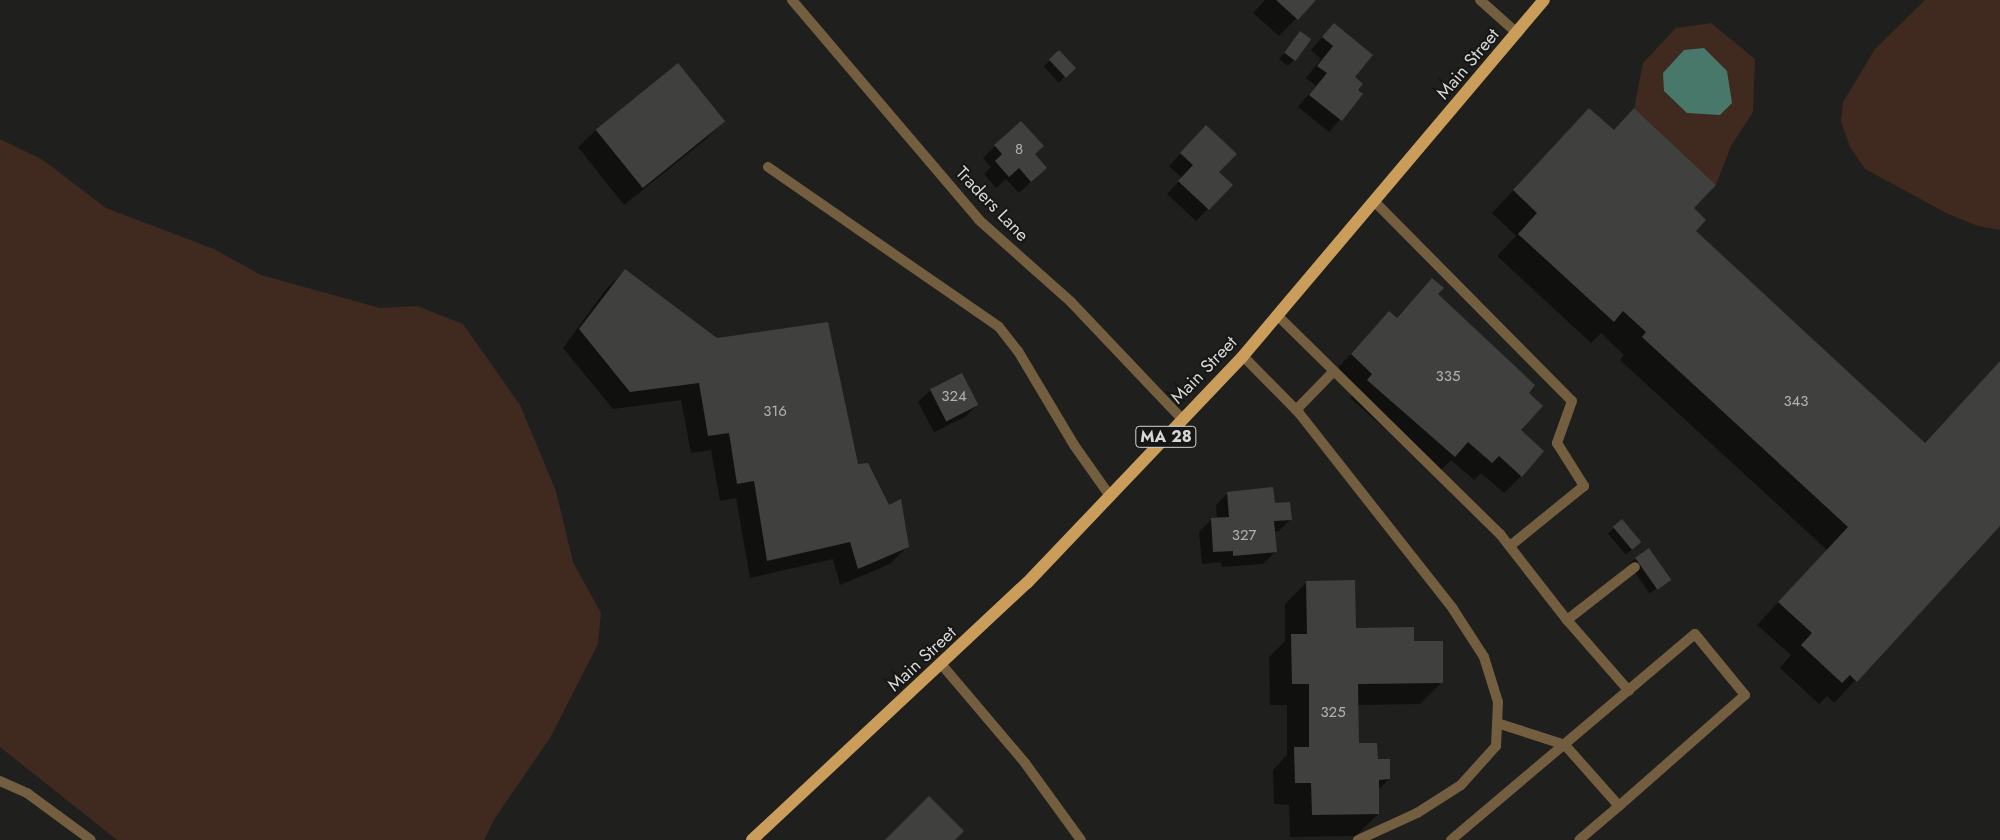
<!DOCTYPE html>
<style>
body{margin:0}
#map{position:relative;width:2000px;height:840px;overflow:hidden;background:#1f1f1d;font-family:Jost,sans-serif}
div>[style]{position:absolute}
.green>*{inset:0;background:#40291f}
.water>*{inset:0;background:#47786a}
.shadow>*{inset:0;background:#0007;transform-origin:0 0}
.building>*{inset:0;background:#40413f;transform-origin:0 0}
.lane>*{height:10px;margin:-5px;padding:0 5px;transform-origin:5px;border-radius:5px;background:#745e40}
.street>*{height:10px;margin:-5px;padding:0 5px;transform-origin:5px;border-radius:5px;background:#745e40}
.primary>*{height:12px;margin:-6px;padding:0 6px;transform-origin:6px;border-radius:6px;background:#ca9d5b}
span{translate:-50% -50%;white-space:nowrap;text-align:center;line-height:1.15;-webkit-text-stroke:4px #161614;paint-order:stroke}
.number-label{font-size:15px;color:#b1b2b0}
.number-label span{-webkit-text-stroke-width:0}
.shield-label span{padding:1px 4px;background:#161614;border:1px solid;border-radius:4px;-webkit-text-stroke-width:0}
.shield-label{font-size:16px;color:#d7d7d5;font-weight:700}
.street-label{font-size:18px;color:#d7d7d5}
</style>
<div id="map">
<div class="green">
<i style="clip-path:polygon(1925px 0,2000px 0,2000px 230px,1978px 226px,1948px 214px,1865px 169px,1850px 147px,1841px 122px,1843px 102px,1875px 49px)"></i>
<i style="clip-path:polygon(1711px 23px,1755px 59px,1753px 112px,1731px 146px,1716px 185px,1634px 108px,1643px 63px,1676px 28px)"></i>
<i style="clip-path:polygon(0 139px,43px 160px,106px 208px,214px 249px,261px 275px,380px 308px,417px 306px,463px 324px,520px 405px,556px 491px,573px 562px,601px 613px,598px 644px,550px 738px,495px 818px,484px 840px,117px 840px,0 747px)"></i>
</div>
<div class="water">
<i style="clip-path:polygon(1704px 48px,1727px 71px,1732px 103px,1720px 115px,1687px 113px,1664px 91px,1663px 73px,1684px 50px)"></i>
</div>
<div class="shadow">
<i style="clip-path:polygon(1265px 0,1314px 0,1279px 36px,1253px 13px)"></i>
<i style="clip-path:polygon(1334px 24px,1356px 90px,1362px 94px,1329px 132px,1298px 107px,1316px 86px,1306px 78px,1321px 59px,1311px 50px)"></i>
<i style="clip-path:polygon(1300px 33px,1294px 60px,1288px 66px,1279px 59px)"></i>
<i style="left:1059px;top:52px;width:22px;height:21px;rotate:47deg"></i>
<i style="clip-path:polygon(1589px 110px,1692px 208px,1694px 232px,1924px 444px,2000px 361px,2000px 524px,1834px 703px,1827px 696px,1819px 704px,1780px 668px,1791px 655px,1757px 625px,1827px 550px,1620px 360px,1624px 355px,1601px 333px,1591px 343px,1497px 256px,1516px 236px,1492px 213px)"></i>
<i style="clip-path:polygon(723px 121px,706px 139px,624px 205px,578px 147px,596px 130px)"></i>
<i style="clip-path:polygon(1194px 139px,1218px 172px,1208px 209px,1196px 221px,1167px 194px,1182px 178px,1169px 166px)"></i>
<i style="clip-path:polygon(995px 146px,1034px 155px,1033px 180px,1019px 193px,1006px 179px,996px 188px,984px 174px,991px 167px,983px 158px)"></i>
<i style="clip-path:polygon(625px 271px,857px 466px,908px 546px,890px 564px,840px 585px,833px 559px,750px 578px,736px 498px,720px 501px,711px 450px,691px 453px,681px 400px,613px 409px,563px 348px,607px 288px)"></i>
<i style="clip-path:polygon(1432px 279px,1436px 295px,1527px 393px,1520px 430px,1521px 476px,1504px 493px,1481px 473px,1474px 480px,1451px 460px,1437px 474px,1350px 398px,1356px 392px,1334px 372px,1389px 313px,1396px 318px)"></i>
<i style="clip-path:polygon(931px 390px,977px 405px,965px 417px,934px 432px,918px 402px)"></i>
<i style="clip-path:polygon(1228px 493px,1274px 504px,1291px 519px,1279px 531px,1274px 532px,1275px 552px,1263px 564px,1222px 567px,1221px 562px,1202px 564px,1199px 532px,1211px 520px,1217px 519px,1216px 505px)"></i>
<i style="left:1622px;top:521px;width:28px;height:19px;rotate:49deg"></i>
<i style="left:1649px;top:550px;width:36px;height:24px;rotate:56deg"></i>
<i style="clip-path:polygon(1307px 582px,1355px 629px,1413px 642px,1442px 682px,1420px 704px,1357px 705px,1357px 744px,1376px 761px,1389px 779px,1378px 790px,1378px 814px,1356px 836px,1290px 837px,1289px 805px,1274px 804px,1273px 770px,1287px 755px,1287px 705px,1270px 705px,1269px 657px,1285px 641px,1285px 604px)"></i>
</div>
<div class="building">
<i style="clip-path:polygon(1276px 0,1316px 0,1298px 20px)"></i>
<i style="clip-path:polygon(1334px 23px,1373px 55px,1355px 77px,1363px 84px,1358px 90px,1363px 94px,1342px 121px,1309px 95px,1327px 73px,1317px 66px,1333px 46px,1322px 37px)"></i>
<i style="left:1300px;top:31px;width:14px;height:27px;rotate:36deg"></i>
<i style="left:1059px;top:50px;width:25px;height:14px;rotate:47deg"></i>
<i style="left:678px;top:63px;width:75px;height:106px;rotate:51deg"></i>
<i style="clip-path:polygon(1589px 108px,1614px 130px,1634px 108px,1716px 185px,1694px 208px,1706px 220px,1696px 231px,1925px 443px,2000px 361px,2000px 526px,1857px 682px,1850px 675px,1842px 683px,1801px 645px,1812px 633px,1778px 602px,1848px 527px,1642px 337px,1646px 332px,1623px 311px,1614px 322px,1518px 234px,1537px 213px,1513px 190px)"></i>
<i style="clip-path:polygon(1021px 121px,1044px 146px,1035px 154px,1047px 168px,1031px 182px,1019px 168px,1009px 177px,995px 161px,1002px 154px,994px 145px)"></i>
<i style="clip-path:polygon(1206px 125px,1237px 154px,1219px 172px,1233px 185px,1209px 210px,1178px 181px,1193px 165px,1180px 153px)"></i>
<i style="clip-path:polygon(625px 269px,717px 338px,828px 322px,858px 464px,868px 463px,889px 505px,901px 499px,909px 547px,858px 569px,850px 542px,767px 561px,754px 481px,737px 484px,729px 433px,708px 436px,699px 383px,630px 392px,579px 329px)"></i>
<i style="clip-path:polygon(1432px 278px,1444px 288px,1438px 294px,1535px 385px,1529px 393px,1543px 406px,1521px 430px,1544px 451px,1522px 477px,1499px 456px,1492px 463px,1468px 442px,1455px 457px,1367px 380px,1372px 374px,1351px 354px,1389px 311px,1397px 318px)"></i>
<i style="left:962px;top:373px;width:36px;height:36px;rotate:63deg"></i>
<i style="clip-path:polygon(1273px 487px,1275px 503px,1290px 502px,1292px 520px,1274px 521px,1277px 552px,1233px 556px,1233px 551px,1213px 552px,1211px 518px,1229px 517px,1227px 492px)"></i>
<i style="left:1622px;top:519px;width:30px;height:12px;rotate:50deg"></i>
<i style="left:1649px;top:548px;width:39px;height:17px;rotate:55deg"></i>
<i style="clip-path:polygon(1355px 580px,1356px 628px,1414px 627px,1414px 641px,1443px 641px,1443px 683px,1358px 684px,1359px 743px,1377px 743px,1378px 759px,1390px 759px,1390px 779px,1379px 780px,1379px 814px,1312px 815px,1311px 783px,1295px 783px,1294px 747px,1309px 747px,1309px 684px,1292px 684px,1291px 634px,1307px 634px,1306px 581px)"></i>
<i style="clip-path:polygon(929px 796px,964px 831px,955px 840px,885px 840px)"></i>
</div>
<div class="lane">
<i style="left:1480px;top:0;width:50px;rotate:41.7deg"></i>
<i style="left:768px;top:167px;width:281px;rotate:34.7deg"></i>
<i style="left:999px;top:327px;width:31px;rotate:52deg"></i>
<i style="left:1018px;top:351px;width:109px;rotate:59.2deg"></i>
<i style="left:1074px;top:445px;width:62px;rotate:54.8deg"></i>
<i style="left:1374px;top:201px;width:281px;rotate:45.3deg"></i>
<i style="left:1572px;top:401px;width:45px;rotate:109.7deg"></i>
<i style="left:1557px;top:443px;width:51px;rotate:57.9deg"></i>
<i style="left:1584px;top:486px;width:95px;rotate:141deg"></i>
<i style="left:1277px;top:315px;width:313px;rotate:44.5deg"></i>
<i style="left:1500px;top:534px;width:109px;rotate:52.1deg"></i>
<i style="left:1567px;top:620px;width:86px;rotate:-37.9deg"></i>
<i style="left:1243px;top:356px;width:80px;rotate:45.5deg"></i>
<i style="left:1299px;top:413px;width:249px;rotate:51.8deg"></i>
<i style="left:1453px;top:609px;width:57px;rotate:57.1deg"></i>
<i style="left:1484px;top:657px;width:47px;rotate:72.7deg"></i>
<i style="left:1498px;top:702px;width:44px;rotate:92.6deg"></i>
<i style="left:1496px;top:746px;width:52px;rotate:131.9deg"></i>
<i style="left:1461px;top:785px;width:52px;rotate:147.5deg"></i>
<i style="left:1417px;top:813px;width:65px;rotate:155.4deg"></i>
<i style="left:1296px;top:410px;width:54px;rotate:-45.7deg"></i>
<i style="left:1567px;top:620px;width:94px;rotate:48.9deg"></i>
<i style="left:942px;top:665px;width:128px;rotate:49.7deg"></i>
<i style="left:1025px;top:763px;width:95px;rotate:54deg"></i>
<i style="left:1497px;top:723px;width:71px;rotate:17.9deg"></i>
<i style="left:1565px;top:745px;width:81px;rotate:48.5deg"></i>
<i style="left:1619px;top:806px;width:52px;rotate:139.6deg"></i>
<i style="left:0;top:781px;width:30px;rotate:24deg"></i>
<i style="left:27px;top:793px;width:79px;rotate:36.3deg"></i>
<i style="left:1451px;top:840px;width:319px;rotate:-40.2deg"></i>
<i style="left:1695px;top:634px;width:79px;rotate:50.7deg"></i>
<i style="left:1745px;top:695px;width:168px;rotate:138.6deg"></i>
</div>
<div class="street">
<i style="left:792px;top:0;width:289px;rotate:49.6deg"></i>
<i style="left:979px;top:220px;width:123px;rotate:41.7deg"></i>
<i style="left:1071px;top:302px;width:161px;rotate:46.5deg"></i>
</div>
<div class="primary">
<i style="left:752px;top:840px;width:376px;rotate:-43.1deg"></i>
<i style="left:1027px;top:583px;width:313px;rotate:-46.4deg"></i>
<i style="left:1243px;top:356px;width:466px;rotate:-49.8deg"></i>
</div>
<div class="number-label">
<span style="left:1019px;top:150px">8</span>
<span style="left:1448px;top:377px">335</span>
<span style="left:954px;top:397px">324</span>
<span style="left:1796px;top:402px">343</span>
<span style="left:775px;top:412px">316</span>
<span style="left:1244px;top:536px">327</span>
<span style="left:1333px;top:713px">325</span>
</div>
<div class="shield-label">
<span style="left:1166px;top:437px">MA 28</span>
</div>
<div class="street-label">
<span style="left:1468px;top:64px;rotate:-50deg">Main Street</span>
<span style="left:992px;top:204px;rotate:46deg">Traders Lane</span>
<span style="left:1204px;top:370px;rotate:-46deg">Main Street</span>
<span style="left:922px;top:659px;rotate:-43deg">Main Street</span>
</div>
</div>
